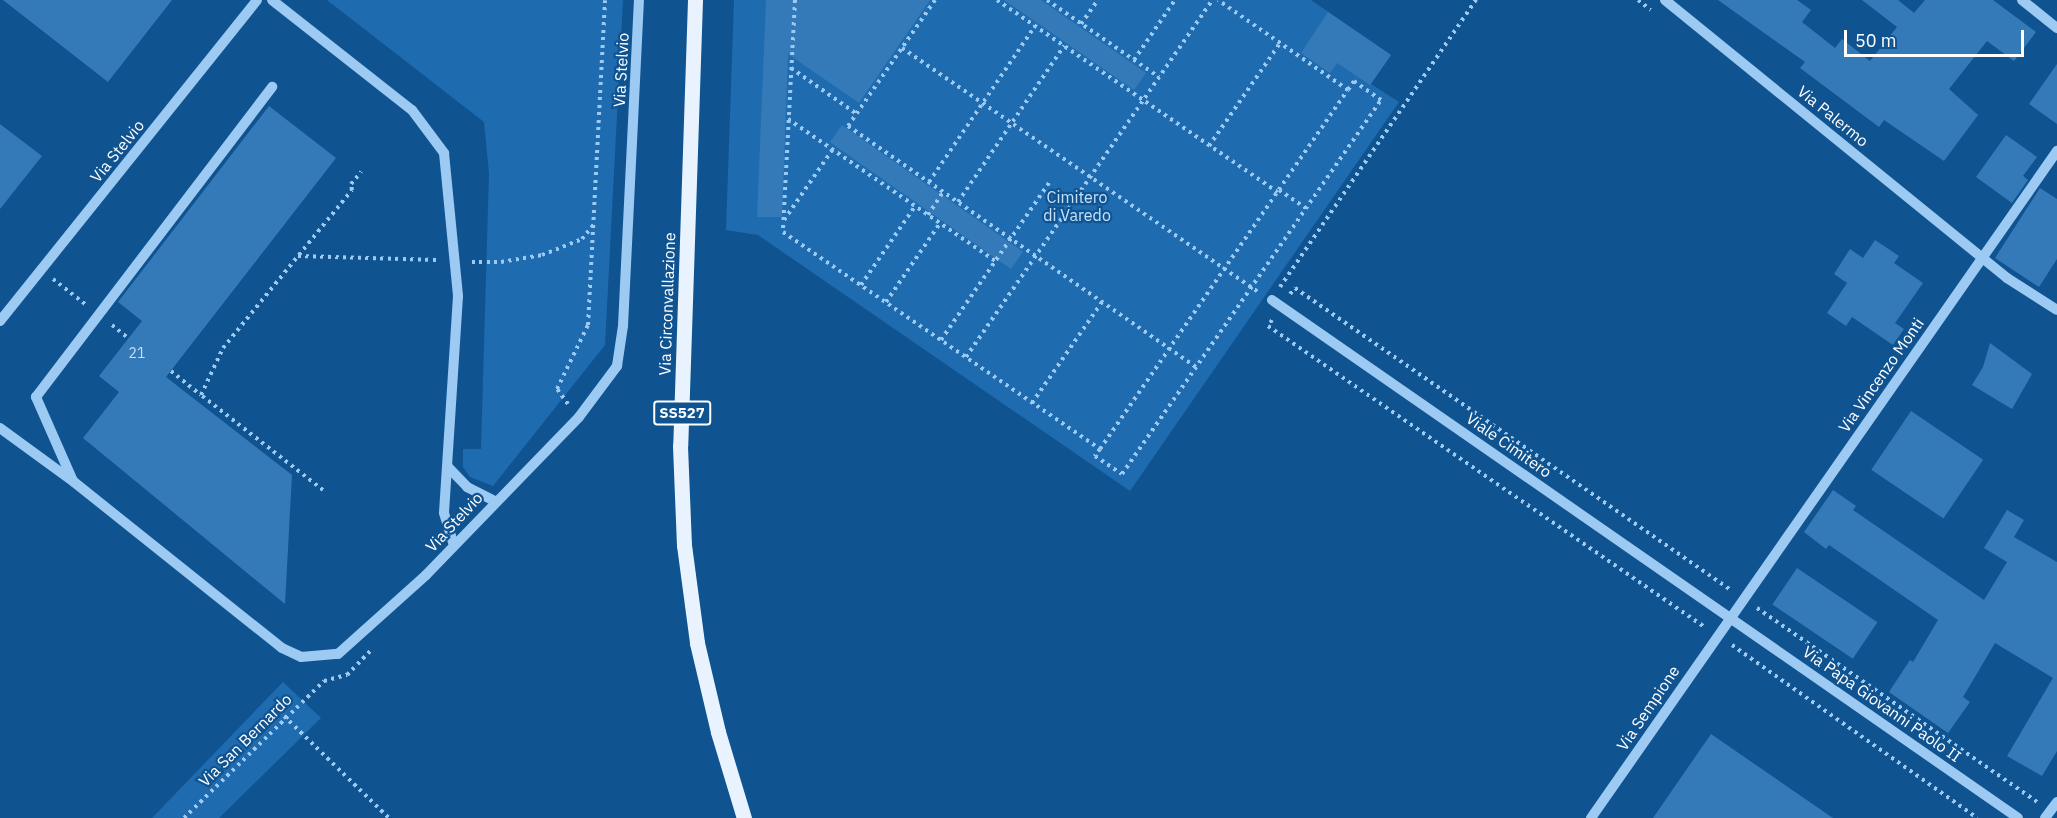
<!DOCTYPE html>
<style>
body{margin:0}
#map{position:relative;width:2057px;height:818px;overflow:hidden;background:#105391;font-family:"IBM Plex Sans",sans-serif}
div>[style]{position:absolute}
.green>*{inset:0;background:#1f6baf}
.building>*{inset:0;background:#347ab9;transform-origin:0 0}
.path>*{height:4px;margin-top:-2px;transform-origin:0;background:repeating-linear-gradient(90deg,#9ccaf3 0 3px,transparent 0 7.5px)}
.minor>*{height:10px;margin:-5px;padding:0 5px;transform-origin:5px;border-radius:5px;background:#9ccaf3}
.major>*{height:15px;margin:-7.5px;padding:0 7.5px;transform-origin:7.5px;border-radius:7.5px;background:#e8f3ff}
span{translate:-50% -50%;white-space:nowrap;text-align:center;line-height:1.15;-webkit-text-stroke:4.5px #105391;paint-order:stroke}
.number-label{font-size:14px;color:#ccdeee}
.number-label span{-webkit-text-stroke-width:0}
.shield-label span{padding:2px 4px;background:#105391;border:2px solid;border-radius:4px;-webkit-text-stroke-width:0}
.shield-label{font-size:15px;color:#fff;font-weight:700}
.street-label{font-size:16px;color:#fff}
.park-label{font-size:16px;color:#c3e2fd}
.scale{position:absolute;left:1844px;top:30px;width:180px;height:27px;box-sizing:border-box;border:3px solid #fff;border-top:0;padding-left:8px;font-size:18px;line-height:21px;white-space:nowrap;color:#fff;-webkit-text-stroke:4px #105391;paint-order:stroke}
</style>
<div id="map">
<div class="green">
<i style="clip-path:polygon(327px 0,623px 0,605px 345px,493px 486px,470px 477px,463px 467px,463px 449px,481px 449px,489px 173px,484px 122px)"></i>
<i style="clip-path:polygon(734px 0,1311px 0,1391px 55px,1371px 84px,1399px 102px,1130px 491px,758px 235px,726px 230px)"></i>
<i style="clip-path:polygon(283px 682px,321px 718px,219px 818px,152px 818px)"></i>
</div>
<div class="building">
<i style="clip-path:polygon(3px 0,172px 0,108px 82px)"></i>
<i style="clip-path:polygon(766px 0,930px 0,859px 103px,788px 54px,782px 217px,757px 217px)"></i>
<i style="clip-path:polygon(1004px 0,1041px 0,1146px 73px,1134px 90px)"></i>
<i style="clip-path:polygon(1718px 0,1797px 0,1811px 10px,1802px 22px,1835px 48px,1842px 39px,1870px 61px,1897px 27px,1862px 0,1898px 0,1914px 13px,1925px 0,1993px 0,2036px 32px,2014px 61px,1987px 41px,1949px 89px,1978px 115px,1944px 161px,1884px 120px,1879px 127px,1800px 68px,1805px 62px)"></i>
<i style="clip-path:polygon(1328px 12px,1391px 55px,1370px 85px,1337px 63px,1330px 73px,1301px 53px)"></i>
<i style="clip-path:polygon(2057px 64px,2057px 124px,2029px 104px)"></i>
<i style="clip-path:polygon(269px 106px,336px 158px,166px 377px,292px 475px,285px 604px,83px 438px,119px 392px,99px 376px,142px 321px,118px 302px)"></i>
<i style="clip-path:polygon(0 124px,42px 156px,0 209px)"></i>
<i style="left:842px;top:125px;width:221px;height:21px;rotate:35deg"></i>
<i style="clip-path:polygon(2006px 135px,2037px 157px,2023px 176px,2028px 180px,2012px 203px,1976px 177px)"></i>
<i style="clip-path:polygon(2040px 188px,2057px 199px,2057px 259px,2039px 287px,1995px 258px)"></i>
<i style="clip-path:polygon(1875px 240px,1899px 256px,1894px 263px,1923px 283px,1895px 323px,1904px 329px,1893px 345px,1852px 317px,1846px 326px,1827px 313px,1847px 283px,1834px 274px,1850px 249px,1863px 258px)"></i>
<i style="clip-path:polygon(1990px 343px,2032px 374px,2012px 409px,1972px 385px,1983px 367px)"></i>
<i style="left:1911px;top:411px;width:87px;height:71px;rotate:34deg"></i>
<i style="clip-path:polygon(1833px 490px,1856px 506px,1853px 510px,1984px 600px,2007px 562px,1984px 548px,2007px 510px,2024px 520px,2014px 537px,2057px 562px,2057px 751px,2042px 776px,2007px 756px,2053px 678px,1995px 643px,1963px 697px,1970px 702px,1948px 733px,1889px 692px,1910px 660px,1913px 662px,1938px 620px,1829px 545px,1826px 549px,1804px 532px)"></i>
<i style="left:1797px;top:568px;width:97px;height:44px;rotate:34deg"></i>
<i style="clip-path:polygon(1711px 734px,1833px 818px,1653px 818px)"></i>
</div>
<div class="path">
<i style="left:795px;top:0;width:232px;rotate:93deg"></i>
<i style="left:783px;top:232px;width:384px;rotate:34.4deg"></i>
<i style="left:1100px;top:449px;width:436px;rotate:-55.4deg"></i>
<i style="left:1348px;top:90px;width:158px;rotate:-145.3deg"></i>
<i style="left:935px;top:0;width:153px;rotate:124.6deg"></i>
<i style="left:848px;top:126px;width:423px;rotate:34.7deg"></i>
<i style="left:997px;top:0;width:340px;rotate:34.4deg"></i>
<i style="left:1047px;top:0;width:136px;rotate:34.5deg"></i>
<i style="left:1638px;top:0;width:16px;rotate:38deg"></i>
<i style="left:1081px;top:24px;width:29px;rotate:-55deg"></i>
<i style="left:902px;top:48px;width:432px;rotate:34.4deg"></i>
<i style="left:1134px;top:60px;width:73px;rotate:-55.7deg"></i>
<i style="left:791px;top:68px;width:80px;rotate:34.9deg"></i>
<i style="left:788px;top:119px;width:251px;rotate:34.4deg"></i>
<i style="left:1209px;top:146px;width:125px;rotate:-55.4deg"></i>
<i style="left:929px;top:182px;width:189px;rotate:-55.8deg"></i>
<i style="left:1279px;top:190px;width:32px;rotate:34deg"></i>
<i style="left:958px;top:202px;width:189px;rotate:-55.8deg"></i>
<i style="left:928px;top:215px;width:27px;rotate:-57deg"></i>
<i style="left:784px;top:220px;width:86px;rotate:-55.4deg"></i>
<i style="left:298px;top:256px;width:139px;rotate:1.6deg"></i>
<i style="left:472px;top:262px;width:29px"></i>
<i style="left:501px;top:262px;width:42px;rotate:-9.7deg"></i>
<i style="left:542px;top:255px;width:43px;rotate:-21.8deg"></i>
<i style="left:582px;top:239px;width:19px;rotate:-51deg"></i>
<i style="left:53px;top:279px;width:41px;rotate:38deg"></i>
<i style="left:861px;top:285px;width:96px;rotate:-55.6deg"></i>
<i style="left:1280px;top:287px;width:348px;rotate:-55.7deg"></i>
<i style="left:1290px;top:294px;width:8px;rotate:-50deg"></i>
<i style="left:1295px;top:288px;width:530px;rotate:34.71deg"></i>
<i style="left:886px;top:302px;width:96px;rotate:-55.6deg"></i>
<i style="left:1272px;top:320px;width:7px;rotate:124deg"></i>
<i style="left:1268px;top:326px;width:532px;rotate:34.59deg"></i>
<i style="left:112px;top:325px;width:21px;rotate:39deg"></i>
<i style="left:941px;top:340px;width:194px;rotate:-55.5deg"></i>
<i style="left:966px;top:357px;width:434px;rotate:-55.4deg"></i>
<i style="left:171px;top:371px;width:38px;rotate:39deg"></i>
<i style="left:1032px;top:403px;width:123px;rotate:-55.3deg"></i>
<i style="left:568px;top:404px;width:19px;rotate:-126deg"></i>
<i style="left:557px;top:389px;width:71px;rotate:-64.2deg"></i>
<i style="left:588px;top:325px;width:325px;rotate:-87deg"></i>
<i style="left:1100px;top:449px;width:9px;rotate:126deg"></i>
<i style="left:1095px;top:456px;width:32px;rotate:34deg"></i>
<i style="left:1122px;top:474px;width:455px;rotate:-55.3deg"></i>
<i style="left:1381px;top:100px;width:33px;rotate:-145deg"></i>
<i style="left:1354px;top:81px;width:11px;rotate:124deg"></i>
<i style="left:323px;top:490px;width:155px;rotate:-142.1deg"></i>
<i style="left:201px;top:395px;width:52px;rotate:-64.9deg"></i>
<i style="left:223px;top:348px;width:204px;rotate:-50.8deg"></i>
<i style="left:352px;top:190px;width:6px;rotate:-99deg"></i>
<i style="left:351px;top:184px;width:16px;rotate:-50deg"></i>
<i style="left:1757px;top:608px;width:341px;rotate:34.7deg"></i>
<i style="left:1732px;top:645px;width:300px;rotate:35.2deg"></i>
<i style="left:324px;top:681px;width:24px;rotate:-15deg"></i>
<i style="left:347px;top:675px;width:35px;rotate:-46deg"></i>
<i style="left:284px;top:716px;width:146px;rotate:44.2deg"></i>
<i style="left:184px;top:818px;width:196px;rotate:-44.4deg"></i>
</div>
<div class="minor">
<i style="left:272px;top:0;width:178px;rotate:38.2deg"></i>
<i style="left:412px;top:110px;width:54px;rotate:53.3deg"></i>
<i style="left:444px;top:153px;width:144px;rotate:84.4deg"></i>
<i style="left:458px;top:296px;width:217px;rotate:93.7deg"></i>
<i style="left:444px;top:513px;width:34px;rotate:73deg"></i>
<i style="left:1665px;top:0;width:441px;rotate:39.1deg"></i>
<i style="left:2007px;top:278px;width:59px;rotate:32.6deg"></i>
<i style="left:2022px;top:0;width:45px;rotate:38.7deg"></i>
<i style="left:1272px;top:300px;width:908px;rotate:34.77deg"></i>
<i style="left:0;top:321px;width:411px;rotate:-51.3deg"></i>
<i style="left:0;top:428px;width:92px;rotate:36.1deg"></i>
<i style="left:74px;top:482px;width:266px;rotate:38.6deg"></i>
<i style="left:282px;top:648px;width:21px;rotate:25deg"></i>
<i style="left:301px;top:657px;width:37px;rotate:-5deg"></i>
<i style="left:338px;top:654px;width:118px;rotate:-41.9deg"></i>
<i style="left:426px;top:575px;width:220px;rotate:-45.9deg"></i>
<i style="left:579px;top:417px;width:64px;rotate:-53.3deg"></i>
<i style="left:617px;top:366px;width:40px;rotate:-81.5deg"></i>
<i style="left:623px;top:326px;width:326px;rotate:-87.2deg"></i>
<i style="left:448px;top:467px;width:28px;rotate:46deg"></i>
<i style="left:467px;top:487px;width:31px;rotate:27deg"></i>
<i style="left:73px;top:481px;width:92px;rotate:-113.8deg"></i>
<i style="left:36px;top:397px;width:390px;rotate:-52.7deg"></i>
<i style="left:1591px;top:818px;width:814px;rotate:-55.06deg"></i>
<i style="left:2045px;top:818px;width:20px;rotate:-53deg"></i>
</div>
<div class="major">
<i style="left:695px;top:0;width:446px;rotate:91.9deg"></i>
<i style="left:680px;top:446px;width:99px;rotate:87.7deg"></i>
<i style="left:684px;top:545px;width:99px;rotate:82.4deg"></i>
<i style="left:697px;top:643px;width:91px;rotate:76.7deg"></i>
<i style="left:718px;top:732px;width:90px;rotate:73.2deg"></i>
</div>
<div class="number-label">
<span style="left:137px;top:353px">21</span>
</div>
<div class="shield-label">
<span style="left:682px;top:413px">SS527</span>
</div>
<div class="street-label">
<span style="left:621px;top:70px;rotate:-87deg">Via Stelvio</span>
<span style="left:1833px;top:116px;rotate:39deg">Via Palermo</span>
<span style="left:117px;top:151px;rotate:-51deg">Via Stelvio</span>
<span style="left:667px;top:304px;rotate:-88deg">Via Circonvallazione</span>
<span style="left:1881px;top:375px;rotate:-55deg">Via Vincenzo Monti</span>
<span style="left:1509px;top:445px;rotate:35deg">Viale Cimitero</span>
<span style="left:454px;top:522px;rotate:-47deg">Via Stelvio</span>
<span style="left:1882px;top:704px;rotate:35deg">Via Papa Giovanni Paolo II</span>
<span style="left:1648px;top:708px;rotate:-56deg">Via Sempione</span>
<span style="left:245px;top:740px;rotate:-45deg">Via San Bernardo</span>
</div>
<div class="park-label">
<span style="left:1077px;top:206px">Cimitero<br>di Varedo</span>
</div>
<div class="scale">50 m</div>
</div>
